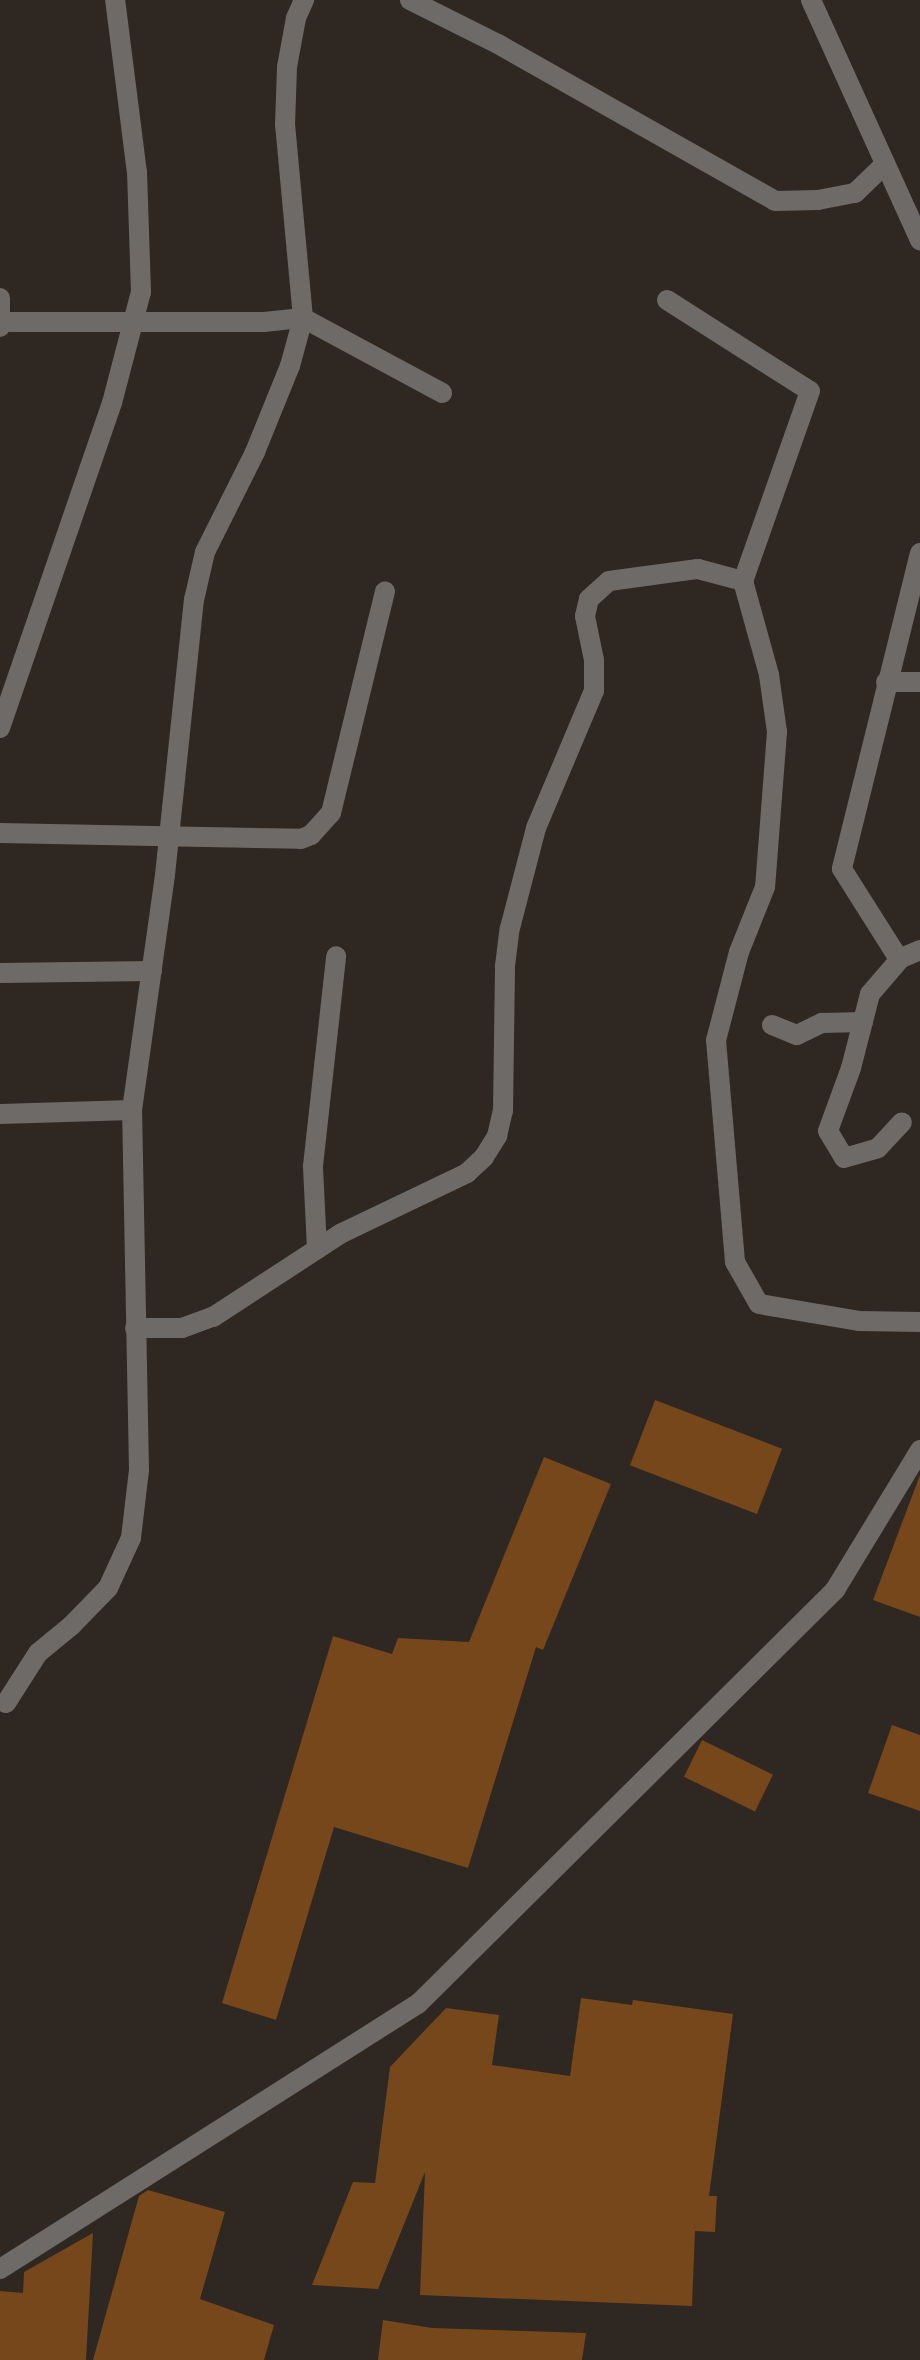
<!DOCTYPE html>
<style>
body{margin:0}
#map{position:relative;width:920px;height:2360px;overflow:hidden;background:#2f2721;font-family:"Source Sans 3",sans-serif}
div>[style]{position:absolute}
.building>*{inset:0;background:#76471b;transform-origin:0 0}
.minor>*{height:20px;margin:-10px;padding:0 10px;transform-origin:10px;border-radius:10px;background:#6e6a67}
span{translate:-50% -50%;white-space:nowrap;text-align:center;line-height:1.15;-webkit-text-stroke:8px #15110e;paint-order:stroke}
</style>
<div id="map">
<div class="building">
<i style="left:655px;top:1400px;width:136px;height:70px;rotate:21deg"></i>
<i style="clip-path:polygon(544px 1457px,611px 1484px,543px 1650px,536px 1647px,468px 1868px,334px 1827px,276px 2020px,222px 2003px,333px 1636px,392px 1654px,398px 1638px,469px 1642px)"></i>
<i style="clip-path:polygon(920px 1475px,920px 1617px,873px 1600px)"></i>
<i style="clip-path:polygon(892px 1725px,920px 1735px,920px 1811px,868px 1793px)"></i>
<i style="left:702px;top:1740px;width:79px;height:41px;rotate:26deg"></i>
<i style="clip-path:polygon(581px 1998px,632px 2005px,633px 2000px,733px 2014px,709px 2196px,717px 2196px,715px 2232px,695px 2231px,692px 2306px,420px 2295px,425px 2172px,378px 2289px,312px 2285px,353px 2182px,375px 2183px,390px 2067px,446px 2008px,499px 2015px,492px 2065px,570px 2076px)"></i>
<i style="clip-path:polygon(148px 2190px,225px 2212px,200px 2299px,274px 2325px,264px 2360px,93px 2360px,139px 2196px)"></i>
<i style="clip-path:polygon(93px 2233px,86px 2360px,0 2360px,0 2291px,23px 2293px,24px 2272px)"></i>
<i style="clip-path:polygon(383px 2320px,432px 2328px,586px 2333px,582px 2360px,378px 2360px)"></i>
</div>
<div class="minor">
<i style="left:410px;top:0;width:98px;rotate:26.6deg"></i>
<i style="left:498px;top:44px;width:318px;rotate:29.5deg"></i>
<i style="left:775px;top:201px;width:43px;rotate:-1.3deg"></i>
<i style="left:818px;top:200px;width:38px;rotate:-11deg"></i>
<i style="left:855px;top:193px;width:40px;rotate:-44deg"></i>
<i style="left:811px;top:0;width:264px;rotate:65.6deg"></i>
<i style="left:0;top:298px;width:29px;rotate:90deg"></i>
<i style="left:667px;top:300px;width:169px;rotate:32.5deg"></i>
<i style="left:810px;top:391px;width:201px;rotate:109.4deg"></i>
<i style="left:743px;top:581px;width:98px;rotate:74.5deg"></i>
<i style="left:769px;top:675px;width:58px;rotate:82deg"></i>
<i style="left:777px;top:732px;width:155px;rotate:94.4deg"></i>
<i style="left:765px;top:887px;width:70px;rotate:111.8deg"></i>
<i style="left:739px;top:952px;width:91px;rotate:104.6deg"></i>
<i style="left:716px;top:1040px;width:223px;rotate:85.1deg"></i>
<i style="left:735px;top:1262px;width:48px;rotate:60.3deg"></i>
<i style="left:759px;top:1304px;width:101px;rotate:9.6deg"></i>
<i style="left:859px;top:1321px;width:61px;rotate:0.9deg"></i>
<i style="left:1px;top:322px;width:263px"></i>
<i style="left:264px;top:322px;width:39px;rotate:-6deg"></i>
<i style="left:303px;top:318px;width:158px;rotate:28.3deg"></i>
<i style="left:920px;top:553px;width:325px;rotate:103.9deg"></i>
<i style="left:842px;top:869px;width:107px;rotate:57.7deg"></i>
<i style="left:899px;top:959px;width:23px;rotate:-23deg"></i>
<i style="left:886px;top:682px;width:34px"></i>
<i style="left:0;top:728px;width:344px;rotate:-71deg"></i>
<i style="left:112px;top:403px;width:115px;rotate:-75.4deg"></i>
<i style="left:141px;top:292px;width:119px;rotate:-91.9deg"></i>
<i style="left:137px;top:173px;width:174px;rotate:-97.2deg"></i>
<i style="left:0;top:833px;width:301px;rotate:1.1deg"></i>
<i style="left:301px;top:839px;width:11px;rotate:-22deg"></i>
<i style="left:311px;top:835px;width:30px;rotate:-48deg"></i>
<i style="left:331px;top:813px;width:228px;rotate:-76.3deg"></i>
<i style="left:901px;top:958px;width:48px;rotate:130.7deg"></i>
<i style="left:870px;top:994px;width:76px;rotate:104.4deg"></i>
<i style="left:851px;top:1068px;width:67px;rotate:110.1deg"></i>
<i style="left:828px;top:1131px;width:31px;rotate:59deg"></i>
<i style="left:844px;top:1158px;width:35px;rotate:-16deg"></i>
<i style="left:878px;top:1148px;width:35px;rotate:-47deg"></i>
<i style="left:0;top:973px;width:152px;rotate:-0.8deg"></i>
<i style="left:772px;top:1025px;width:27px;rotate:22deg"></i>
<i style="left:797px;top:1035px;width:28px;rotate:-26deg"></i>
<i style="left:822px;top:1023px;width:41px;rotate:-1.4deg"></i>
<i style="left:0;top:1114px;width:132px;rotate:-1.7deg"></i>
<i style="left:317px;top:1249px;width:83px;rotate:-92.8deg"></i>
<i style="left:313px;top:1166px;width:211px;rotate:-83.7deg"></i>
<i style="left:135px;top:1328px;width:47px"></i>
<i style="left:182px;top:1328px;width:33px;rotate:-20deg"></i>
<i style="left:213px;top:1317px;width:154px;rotate:-33.1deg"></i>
<i style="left:342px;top:1233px;width:139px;rotate:-25.6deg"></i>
<i style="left:467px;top:1173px;width:23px;rotate:-43deg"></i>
<i style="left:484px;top:1157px;width:25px;rotate:-58deg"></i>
<i style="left:497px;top:1136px;width:26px;rotate:-77deg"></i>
<i style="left:503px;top:1111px;width:145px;rotate:-89.2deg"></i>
<i style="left:505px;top:966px;width:38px;rotate:-83deg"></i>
<i style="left:510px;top:928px;width:103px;rotate:-75.4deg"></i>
<i style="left:536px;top:828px;width:149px;rotate:-67.1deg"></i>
<i style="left:594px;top:691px;width:31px;rotate:-90deg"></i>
<i style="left:594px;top:660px;width:45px;rotate:-101.6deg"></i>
<i style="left:585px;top:616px;width:17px;rotate:-77deg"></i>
<i style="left:589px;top:599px;width:27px;rotate:-42deg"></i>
<i style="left:609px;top:581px;width:90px;rotate:-7.7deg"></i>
<i style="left:698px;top:569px;width:47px;rotate:14.9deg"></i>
<i style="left:6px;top:1703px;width:59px;rotate:-57.4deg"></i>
<i style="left:38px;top:1653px;width:43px;rotate:-39.3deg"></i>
<i style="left:71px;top:1626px;width:53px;rotate:-45.8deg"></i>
<i style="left:108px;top:1588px;width:55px;rotate:-65.3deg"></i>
<i style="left:131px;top:1538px;width:68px;rotate:-83.3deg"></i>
<i style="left:139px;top:1470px;width:360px;rotate:-91.1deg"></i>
<i style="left:132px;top:1110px;width:237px;rotate:-82deg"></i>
<i style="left:165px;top:875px;width:277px;rotate:-84deg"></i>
<i style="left:194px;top:600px;width:49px;rotate:-77.1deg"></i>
<i style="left:205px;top:552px;width:112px;rotate:-63.4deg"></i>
<i style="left:255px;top:452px;width:93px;rotate:-67.9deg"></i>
<i style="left:290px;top:366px;width:50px;rotate:-74.8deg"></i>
<i style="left:303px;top:318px;width:194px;rotate:-95.3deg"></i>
<i style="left:285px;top:125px;width:58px;rotate:-88deg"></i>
<i style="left:287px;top:67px;width:50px;rotate:-79.6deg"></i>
<i style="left:296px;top:18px;width:20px;rotate:-66deg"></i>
<i style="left:0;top:2269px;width:495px;rotate:-32.4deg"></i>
<i style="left:418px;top:2004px;width:588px;rotate:-44.79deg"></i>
<i style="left:835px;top:1590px;width:164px;rotate:-58.7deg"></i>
</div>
</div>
